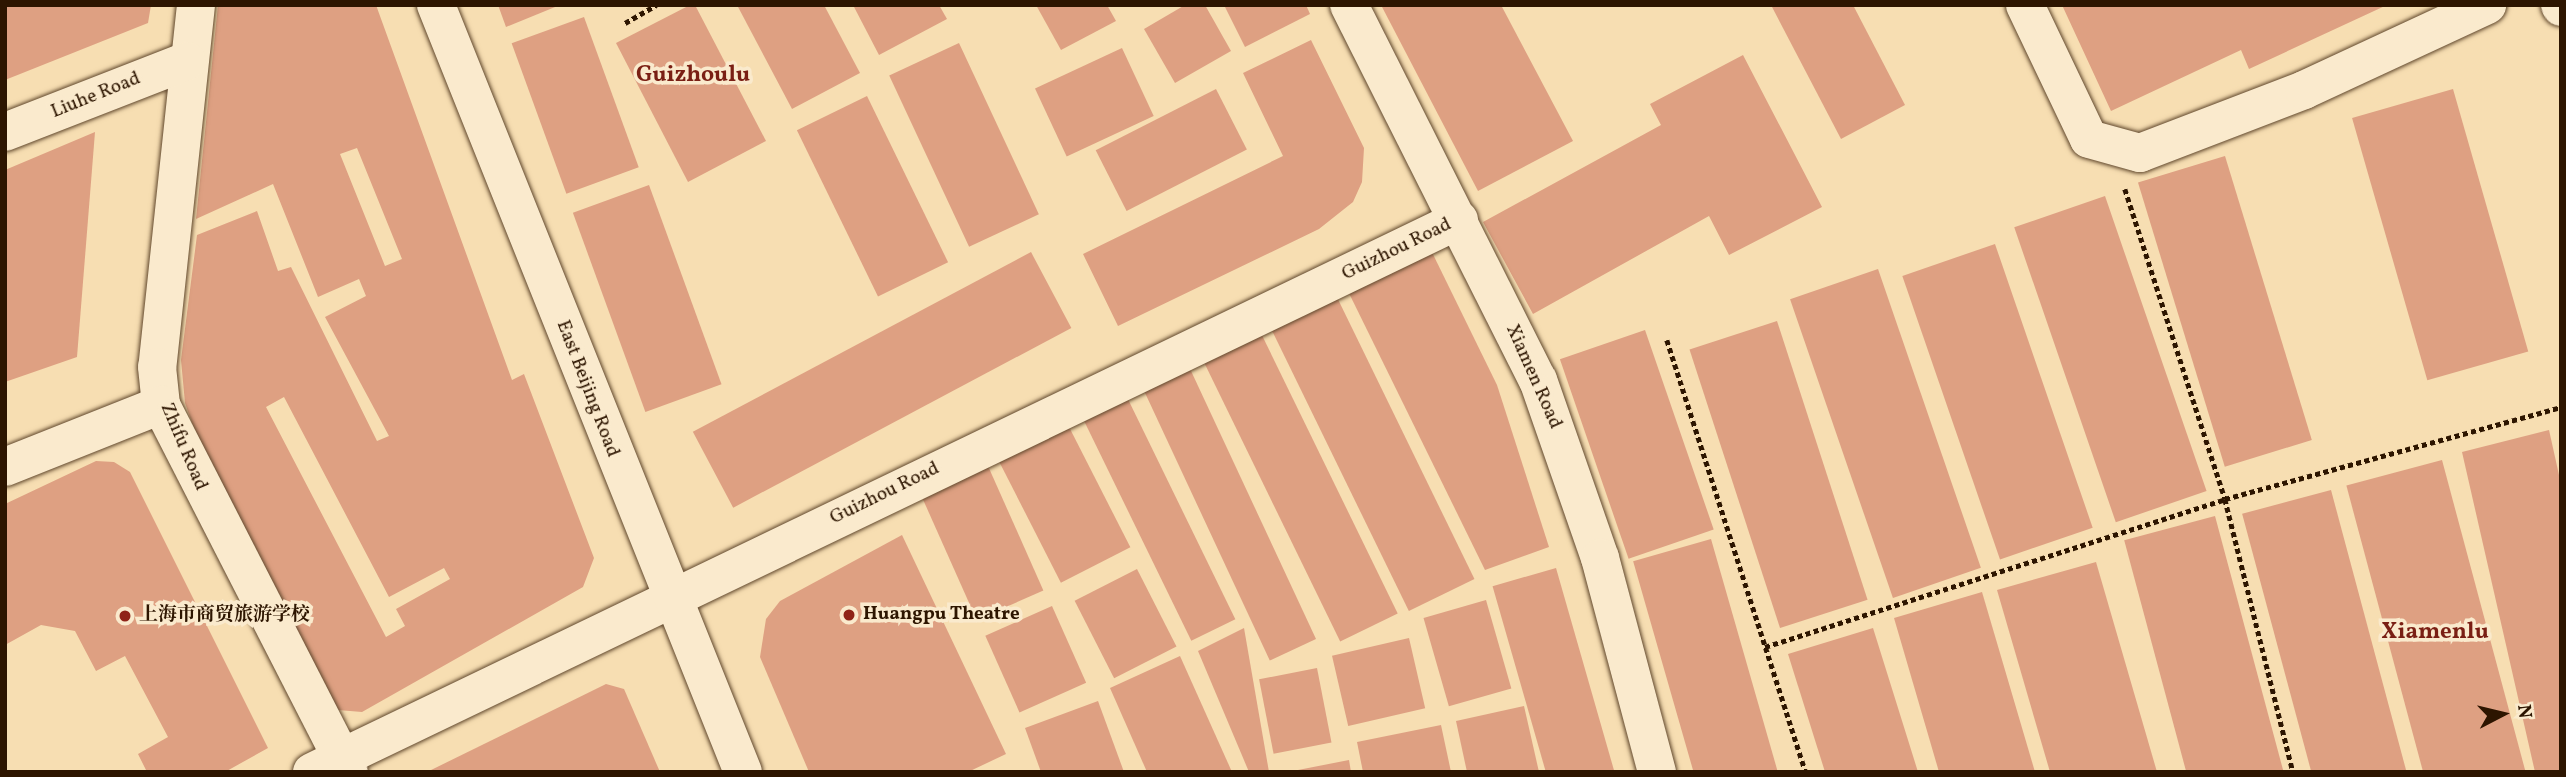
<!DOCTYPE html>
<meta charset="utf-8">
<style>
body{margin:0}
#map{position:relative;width:2566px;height:777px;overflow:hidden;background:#f7deb2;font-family:Vollkorn,"Noto Serif SC",serif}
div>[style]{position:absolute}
.building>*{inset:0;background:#dea082;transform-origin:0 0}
.path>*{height:4.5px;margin-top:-2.25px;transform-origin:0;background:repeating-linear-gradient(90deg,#2d1500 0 5px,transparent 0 8.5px)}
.roads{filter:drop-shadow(0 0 2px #60472c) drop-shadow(0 0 2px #60472c)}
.minor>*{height:38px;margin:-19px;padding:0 19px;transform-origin:19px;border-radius:19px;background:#faeacd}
.secondary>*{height:38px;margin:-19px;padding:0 19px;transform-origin:19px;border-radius:19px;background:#faeacd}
.dots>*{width:19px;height:19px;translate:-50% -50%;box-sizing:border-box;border:4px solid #faeacd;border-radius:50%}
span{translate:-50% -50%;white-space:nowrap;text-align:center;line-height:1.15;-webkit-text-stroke:7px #faeacd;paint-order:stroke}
.street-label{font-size:19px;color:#2d1500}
.poi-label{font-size:19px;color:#2d1500;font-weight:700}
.left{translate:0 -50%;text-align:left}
.quarter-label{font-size:23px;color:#7a1f14;font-weight:700}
.frame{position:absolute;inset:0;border:7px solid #2d1500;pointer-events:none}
.north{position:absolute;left:2468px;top:679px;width:70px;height:70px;-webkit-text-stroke:5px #faeacd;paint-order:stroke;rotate:83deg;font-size:19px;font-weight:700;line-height:28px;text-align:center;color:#2d1500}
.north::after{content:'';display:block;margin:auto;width:24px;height:32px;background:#2d1500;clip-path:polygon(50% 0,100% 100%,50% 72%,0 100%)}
</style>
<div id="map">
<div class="building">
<i style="clip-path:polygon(5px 5px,151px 5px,148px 23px,5px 80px)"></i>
<i style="clip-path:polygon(evenodd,218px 5px,376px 5px,512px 380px,524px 374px,594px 558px,583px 587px,362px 712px,338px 710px,198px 440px,185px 403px,181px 360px,197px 235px,257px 211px,278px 271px,291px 267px,377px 441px,389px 436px,325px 317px,366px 296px,359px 279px,318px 297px,273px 184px,196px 219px,218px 5px,357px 148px,402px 259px,385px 266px,340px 154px,357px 148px,218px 5px,284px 397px,389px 597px,444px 568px,450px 579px,396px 609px,405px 626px,386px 637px,266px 407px,284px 397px)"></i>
<i style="clip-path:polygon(498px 5px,560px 5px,506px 27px)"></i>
<i style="clip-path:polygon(690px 5px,695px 5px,766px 141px,688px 182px,616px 43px)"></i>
<i style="clip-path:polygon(737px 5px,824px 5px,860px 73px,792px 109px)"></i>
<i style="clip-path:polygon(853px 5px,939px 5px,947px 19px,879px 55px)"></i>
<i style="clip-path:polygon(1036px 5px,1107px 5px,1116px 21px,1061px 50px)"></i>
<i style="clip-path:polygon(1185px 5px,1205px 5px,1231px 51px,1175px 83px,1144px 29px)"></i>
<i style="clip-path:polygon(1224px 5px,1306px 5px,1310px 14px,1245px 47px)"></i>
<i style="clip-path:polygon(1381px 5px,1501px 5px,1573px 141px,1478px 191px)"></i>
<i style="clip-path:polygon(1771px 5px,1853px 5px,1905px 105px,1841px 139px)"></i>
<i style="clip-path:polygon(2062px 5px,2387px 5px,2249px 69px,2241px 50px,2111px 111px)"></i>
<i style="left:584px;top:17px;width:160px;height:77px;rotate:70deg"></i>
<i style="clip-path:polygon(1311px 40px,1364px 148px,1362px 182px,1353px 202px,1319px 229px,1118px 326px,1083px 254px,1283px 156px,1243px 73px)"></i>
<i style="left:959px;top:43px;width:189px;height:77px;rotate:65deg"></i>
<i style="left:1122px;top:48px;width:75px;height:96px;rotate:65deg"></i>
<i style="clip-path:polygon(1743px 55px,1822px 207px,1729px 255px,1709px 216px,1533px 314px,1483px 222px,1661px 125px,1650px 104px)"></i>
<i style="left:1216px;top:89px;width:68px;height:135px;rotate:63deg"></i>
<i style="left:2453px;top:89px;width:273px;height:105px;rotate:74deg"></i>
<i style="left:867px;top:96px;width:185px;height:78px;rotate:64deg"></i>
<i style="clip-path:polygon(95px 132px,77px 357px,5px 382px,5px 170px)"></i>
<i style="left:2225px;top:156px;width:297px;height:91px;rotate:73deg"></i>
<i style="left:649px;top:185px;width:212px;height:81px;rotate:70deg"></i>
<i style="left:2105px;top:196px;width:312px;height:96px;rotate:71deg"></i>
<i style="clip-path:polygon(1426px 240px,1497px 385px,1549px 547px,1485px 570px,1343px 281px)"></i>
<i style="left:1995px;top:244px;width:300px;height:98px;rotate:71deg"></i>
<i style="left:1031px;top:252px;width:86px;height:383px;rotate:62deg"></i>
<i style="left:1878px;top:269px;width:316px;height:93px;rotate:71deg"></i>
<i style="left:1332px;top:287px;width:325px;height:73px;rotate:64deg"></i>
<i style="left:1777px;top:321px;width:293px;height:92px;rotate:72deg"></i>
<i style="left:1257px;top:325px;width:321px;height:64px;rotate:64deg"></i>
<i style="left:1645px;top:330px;width:211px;height:90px;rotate:71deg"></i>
<i style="left:1185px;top:358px;width:310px;height:51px;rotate:65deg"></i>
<i style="left:1124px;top:391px;width:254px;height:49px;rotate:64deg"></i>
<i style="left:1065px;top:419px;width:144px;height:78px;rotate:63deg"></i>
<i style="clip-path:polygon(2549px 430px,2561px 484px,2561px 772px,2535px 772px,2462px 452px)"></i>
<i style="left:984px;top:457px;width:146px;height:73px;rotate:66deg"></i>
<i style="left:2442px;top:460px;width:323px;height:99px;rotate:75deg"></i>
<i style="clip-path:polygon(96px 461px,114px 462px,130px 472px,268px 748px,225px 772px,147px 772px,138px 754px,168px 737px,125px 656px,96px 671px,75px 631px,41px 625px,5px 645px,5px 504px)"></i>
<i style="left:2331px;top:490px;width:292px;height:92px;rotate:75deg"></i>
<i style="left:2215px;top:516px;width:265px;height:94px;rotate:75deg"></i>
<i style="clip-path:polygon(902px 535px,1006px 754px,968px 772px,809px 772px,760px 657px,766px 619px,780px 601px)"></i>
<i style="left:1711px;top:539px;width:242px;height:81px;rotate:74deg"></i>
<i style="clip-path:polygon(2096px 562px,2157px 772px,2050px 772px,1997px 590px)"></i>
<i style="left:1556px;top:568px;width:213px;height:66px;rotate:74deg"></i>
<i style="left:1137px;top:569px;width:87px;height:70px;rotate:63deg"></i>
<i style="clip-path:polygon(1982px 592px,2035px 772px,1939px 772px,1894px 618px)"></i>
<i style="left:1486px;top:600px;width:92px;height:65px;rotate:74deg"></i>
<i style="left:1052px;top:606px;width:84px;height:73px;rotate:66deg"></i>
<i style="clip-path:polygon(1244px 628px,1269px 772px,1249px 772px,1198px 651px)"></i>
<i style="clip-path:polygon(1873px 628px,1918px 772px,1825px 772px,1788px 654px)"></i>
<i style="left:1409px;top:638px;width:72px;height:79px;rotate:77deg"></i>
<i style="clip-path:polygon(1180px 656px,1232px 772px,1147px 772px,1110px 688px)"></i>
<i style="left:1317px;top:668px;width:76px;height:59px;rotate:79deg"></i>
<i style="clip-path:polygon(606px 684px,624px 689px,660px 772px,427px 772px)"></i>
<i style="clip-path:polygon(1098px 701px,1124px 772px,1041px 772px,1025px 728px)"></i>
<i style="clip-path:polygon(1524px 706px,1539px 772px,1467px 772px,1456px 721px)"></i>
<i style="clip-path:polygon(1441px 725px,1451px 772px,1363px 772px,1357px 742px)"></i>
<i style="clip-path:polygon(1349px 760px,1351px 772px,1298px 772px,1298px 770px)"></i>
</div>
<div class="path">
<i style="left:625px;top:23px;width:36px;rotate:-30deg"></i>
<i style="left:2125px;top:189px;width:326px;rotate:72.1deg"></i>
<i style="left:2225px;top:499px;width:348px;rotate:-15.3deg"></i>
<i style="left:1667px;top:340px;width:454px;rotate:72.2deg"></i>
<i style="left:1765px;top:647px;width:483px;rotate:-17.8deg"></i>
<i style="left:2225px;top:499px;width:281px;rotate:76deg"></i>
</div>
<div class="roads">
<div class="minor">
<i style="left:196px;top:5px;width:364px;rotate:96.1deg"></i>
<i style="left:157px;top:367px;width:38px;rotate:84deg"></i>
<i style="left:161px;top:405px;width:412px;rotate:62.9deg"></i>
<i style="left:1349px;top:5px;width:420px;rotate:63.3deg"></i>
<i style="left:1538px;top:380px;width:188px;rotate:70.8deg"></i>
<i style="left:1600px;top:558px;width:221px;rotate:75.1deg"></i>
<i style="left:2025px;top:5px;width:148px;rotate:64.5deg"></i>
<i style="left:2089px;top:139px;width:53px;rotate:15.4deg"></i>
<i style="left:2140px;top:153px;width:176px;rotate:-21deg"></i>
<i style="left:2304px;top:90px;width:202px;rotate:-24.9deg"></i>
<i style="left:2560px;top:5px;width:2px;rotate:63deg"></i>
<i style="left:5px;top:132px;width:195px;rotate:-21.3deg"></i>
<i style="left:5px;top:467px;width:168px;rotate:-21.7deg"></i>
<i style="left:312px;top:772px;width:1273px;rotate:-25.7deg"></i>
</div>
<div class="secondary">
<i style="left:436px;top:5px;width:826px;rotate:68.19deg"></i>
</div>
</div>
<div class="dots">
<i style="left:849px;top:615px;background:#8f2418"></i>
<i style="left:125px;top:616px;background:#8f2418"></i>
</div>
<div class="street-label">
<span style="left:96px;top:96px;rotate:-22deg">Liuhe Road</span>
<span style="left:1397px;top:250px;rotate:-26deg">Guizhou Road</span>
<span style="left:1533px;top:377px;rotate:66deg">Xiamen Road</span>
<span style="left:587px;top:389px;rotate:69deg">East Beijing Road</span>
<span style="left:183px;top:447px;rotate:67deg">Zhifu Road</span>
<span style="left:885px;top:494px;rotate:-26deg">Guizhou Road</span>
</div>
<div class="poi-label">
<span class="left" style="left:863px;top:615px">Huangpu Theatre</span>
<span class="left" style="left:139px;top:616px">上海市商贸旅游学校</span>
</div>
<div class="quarter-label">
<span style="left:693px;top:75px">Guizhoulu</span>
<span style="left:2435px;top:632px">Xiamenlu</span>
</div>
<div class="frame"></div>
<div class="north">N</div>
</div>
